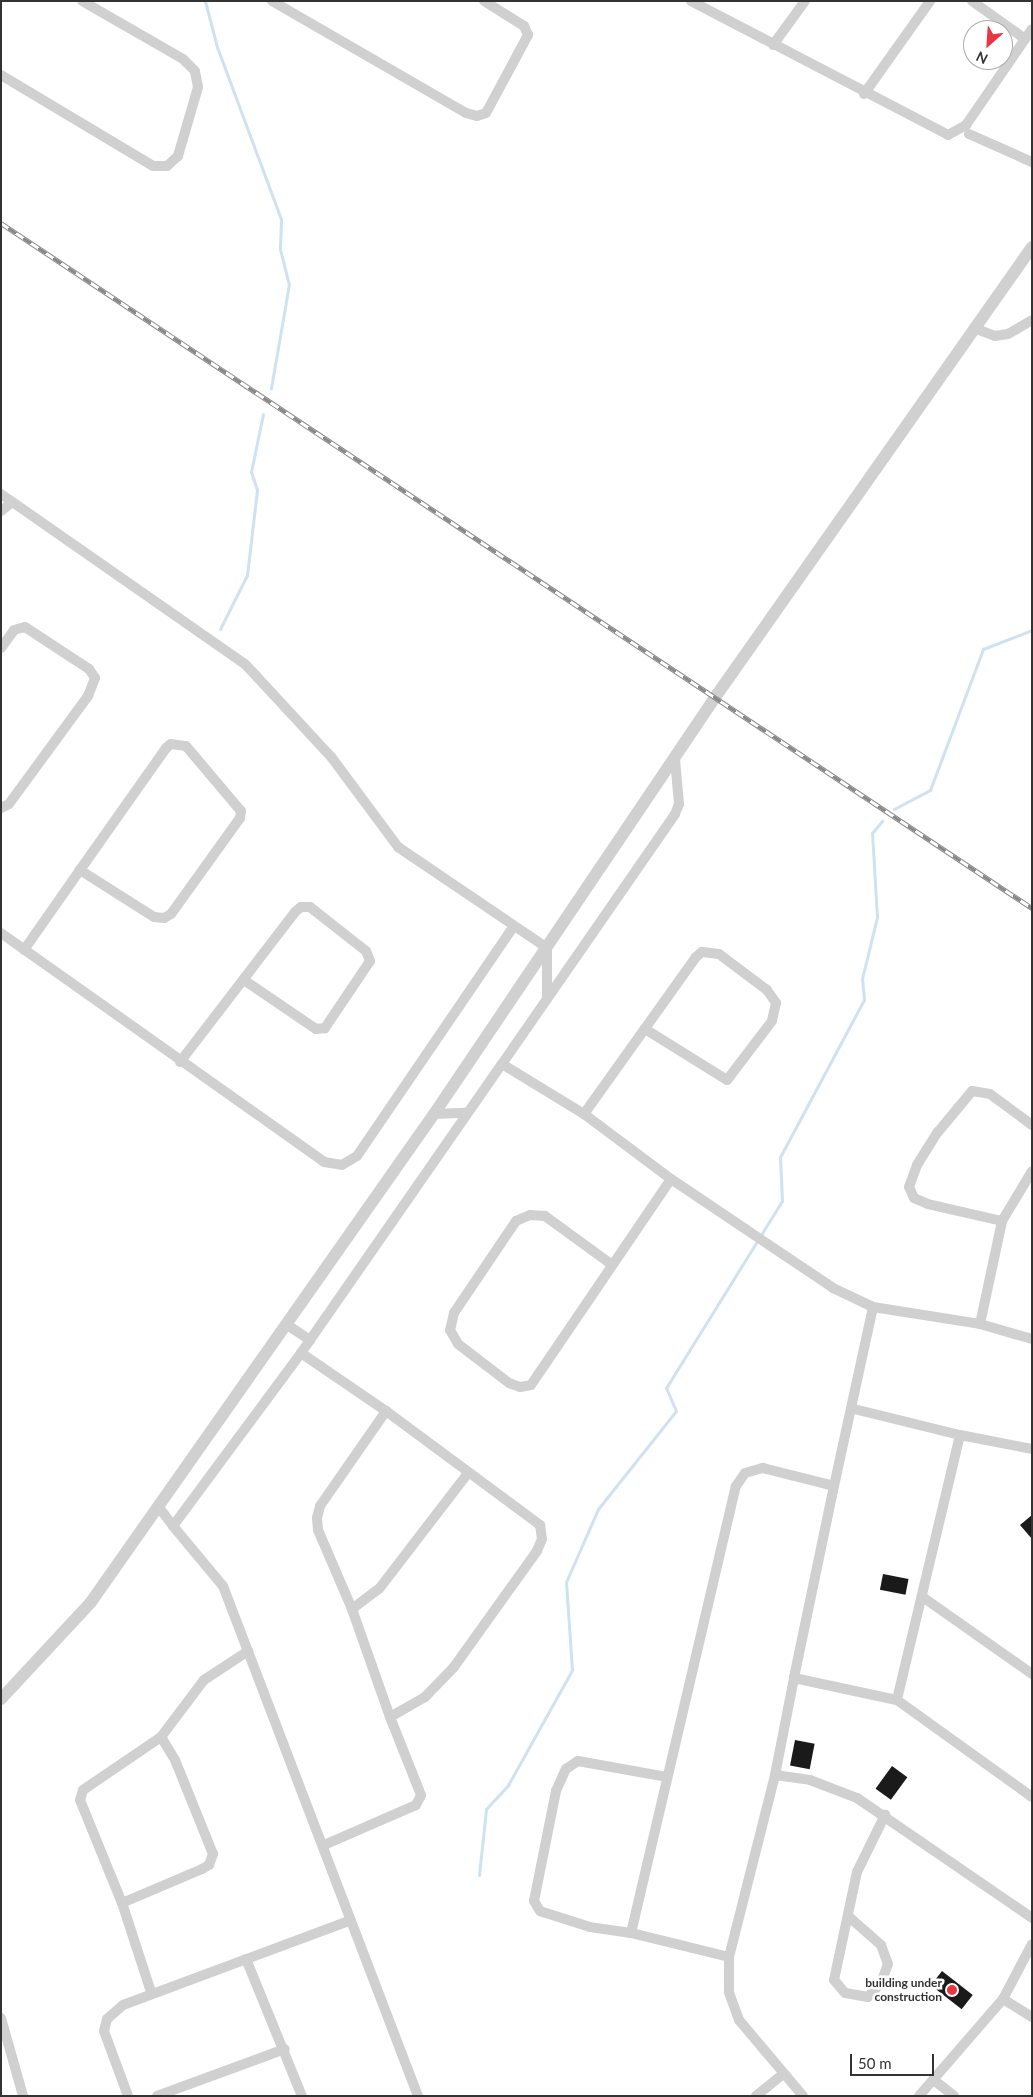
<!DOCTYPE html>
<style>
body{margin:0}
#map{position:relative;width:1033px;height:2097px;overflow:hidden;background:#fff;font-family:Lato,sans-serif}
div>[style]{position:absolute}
.stream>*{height:3px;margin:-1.5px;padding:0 1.5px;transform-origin:1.5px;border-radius:1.5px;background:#cee2ef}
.building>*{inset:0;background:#1a1a1a;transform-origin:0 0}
.minor>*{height:10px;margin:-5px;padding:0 5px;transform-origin:5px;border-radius:5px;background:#d0d0d0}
.tertiary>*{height:12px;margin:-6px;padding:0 6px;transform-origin:6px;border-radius:6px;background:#d0d0d0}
.rail>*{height:5px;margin-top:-2.5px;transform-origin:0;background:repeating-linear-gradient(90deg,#fff 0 9px,#888 0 18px);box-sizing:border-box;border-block:1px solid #888}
.dots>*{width:14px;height:14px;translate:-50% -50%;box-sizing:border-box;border:2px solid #fff;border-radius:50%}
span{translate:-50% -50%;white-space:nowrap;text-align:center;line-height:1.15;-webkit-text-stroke:5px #fff;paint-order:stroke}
.poi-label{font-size:12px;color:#333;font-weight:700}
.right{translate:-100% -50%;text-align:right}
.frame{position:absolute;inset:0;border:2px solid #333;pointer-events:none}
.north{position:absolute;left:963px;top:20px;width:50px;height:50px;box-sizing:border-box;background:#fff;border:1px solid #adadad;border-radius:50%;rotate:206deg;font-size:14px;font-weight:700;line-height:20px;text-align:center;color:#333}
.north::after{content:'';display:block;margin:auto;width:18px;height:22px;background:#ea3542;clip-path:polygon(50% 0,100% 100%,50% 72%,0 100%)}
.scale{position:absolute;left:850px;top:2054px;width:84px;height:22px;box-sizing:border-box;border:2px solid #333;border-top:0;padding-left:6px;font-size:15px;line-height:18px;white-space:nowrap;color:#333;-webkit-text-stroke:4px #fff;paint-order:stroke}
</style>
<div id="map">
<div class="stream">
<i style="left:205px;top:1px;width:48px;rotate:75.4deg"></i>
<i style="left:217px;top:47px;width:184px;rotate:69.6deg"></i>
<i style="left:281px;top:219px;width:30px;rotate:92deg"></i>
<i style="left:280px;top:249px;width:36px;rotate:76deg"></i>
<i style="left:289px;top:284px;width:106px;rotate:99.8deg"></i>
<i style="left:220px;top:629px;width:60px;rotate:-63.4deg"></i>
<i style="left:247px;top:575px;width:86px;rotate:-83.3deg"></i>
<i style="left:257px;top:490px;width:19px;rotate:-108deg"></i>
<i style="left:251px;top:472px;width:59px;rotate:-78.3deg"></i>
<i style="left:894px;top:809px;width:41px;rotate:-27.8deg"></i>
<i style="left:930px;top:790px;width:151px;rotate:-69.4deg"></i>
<i style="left:983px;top:649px;width:53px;rotate:-21.2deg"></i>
<i style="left:479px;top:1875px;width:66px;rotate:-83.9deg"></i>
<i style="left:486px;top:1809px;width:33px;rotate:-47deg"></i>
<i style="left:508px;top:1785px;width:132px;rotate:-60.9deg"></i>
<i style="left:572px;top:1670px;width:88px;rotate:-93.9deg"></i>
<i style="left:566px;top:1582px;width:80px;rotate:-66.3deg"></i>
<i style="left:598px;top:1509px;width:125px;rotate:-51.5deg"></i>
<i style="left:676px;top:1411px;width:25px;rotate:-113deg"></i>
<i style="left:666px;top:1388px;width:220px;rotate:-58.2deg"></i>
<i style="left:782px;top:1201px;width:44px;rotate:-92.6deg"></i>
<i style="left:780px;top:1157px;width:178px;rotate:-61.9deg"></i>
<i style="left:864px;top:1000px;width:21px;rotate:-95deg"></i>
<i style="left:862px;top:979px;width:64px;rotate:-76.4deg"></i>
<i style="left:877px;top:917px;width:84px;rotate:-93.4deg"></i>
<i style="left:872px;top:833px;width:16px;rotate:-50deg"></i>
</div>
<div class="building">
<i style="clip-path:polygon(1032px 1515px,1032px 1539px,1020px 1525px)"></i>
<i style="left:883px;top:1574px;width:26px;height:16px;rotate:11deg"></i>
<i style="left:795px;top:1740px;width:20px;height:26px;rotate:11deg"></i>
<i style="left:892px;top:1766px;width:19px;height:28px;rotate:36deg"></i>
<i style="left:942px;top:1971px;width:39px;height:18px;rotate:38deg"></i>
</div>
<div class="minor">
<i style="left:272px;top:1px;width:224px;rotate:30deg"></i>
<i style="left:466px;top:113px;width:11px;rotate:15deg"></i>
<i style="left:477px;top:116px;width:9px;rotate:-18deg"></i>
<i style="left:486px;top:113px;width:89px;rotate:-61.7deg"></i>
<i style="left:528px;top:35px;width:10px;rotate:-114deg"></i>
<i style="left:524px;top:26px;width:47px;rotate:-148deg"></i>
<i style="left:691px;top:1px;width:290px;rotate:27.5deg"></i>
<i style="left:948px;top:135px;width:21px;rotate:-29deg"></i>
<i style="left:966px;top:125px;width:116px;rotate:-55.5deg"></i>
<i style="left:972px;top:1px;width:65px;rotate:35.6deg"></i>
<i style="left:773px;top:45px;width:54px;rotate:-54deg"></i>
<i style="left:1px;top:75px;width:177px;rotate:30.9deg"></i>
<i style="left:153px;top:166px;width:14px"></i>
<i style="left:167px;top:166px;width:15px;rotate:-42deg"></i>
<i style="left:178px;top:156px;width:72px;rotate:-73.8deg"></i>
<i style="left:198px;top:87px;width:16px;rotate:-101deg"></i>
<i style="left:195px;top:71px;width:17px;rotate:-135deg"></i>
<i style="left:183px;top:59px;width:116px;rotate:-150.1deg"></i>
<i style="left:864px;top:94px;width:114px;rotate:-54.6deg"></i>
<i style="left:969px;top:134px;width:69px;rotate:24deg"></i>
<i style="left:974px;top:328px;width:22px;rotate:21deg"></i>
<i style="left:995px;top:336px;width:13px;rotate:-9deg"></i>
<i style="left:1008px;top:334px;width:28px;rotate:-30deg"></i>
<i style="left:1px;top:494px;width:297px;rotate:34.9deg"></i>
<i style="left:245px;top:664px;width:128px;rotate:47.2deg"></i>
<i style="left:332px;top:758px;width:111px;rotate:53.4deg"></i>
<i style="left:398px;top:847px;width:180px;rotate:34.1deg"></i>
<i style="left:547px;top:948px;width:48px;rotate:90deg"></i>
<i style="left:1px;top:511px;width:13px;rotate:-39deg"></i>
<i style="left:1px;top:648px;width:22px;rotate:-54deg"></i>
<i style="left:14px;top:630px;width:11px;rotate:-15deg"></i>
<i style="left:25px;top:627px;width:77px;rotate:33.3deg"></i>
<i style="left:89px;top:669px;width:11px;rotate:56deg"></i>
<i style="left:95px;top:678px;width:19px;rotate:111deg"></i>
<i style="left:88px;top:696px;width:134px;rotate:126.2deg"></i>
<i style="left:9px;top:804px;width:9px;rotate:153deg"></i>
<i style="left:1px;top:933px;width:396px;rotate:35.3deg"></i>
<i style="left:324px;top:1162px;width:18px;rotate:9deg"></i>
<i style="left:342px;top:1165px;width:17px;rotate:-31deg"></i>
<i style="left:357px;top:1156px;width:277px;rotate:-55.7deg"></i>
<i style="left:24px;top:950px;width:98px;rotate:-55deg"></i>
<i style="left:80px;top:870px;width:149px;rotate:-54.8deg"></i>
<i style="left:166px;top:748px;width:6px;rotate:-39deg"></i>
<i style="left:171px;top:744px;width:15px;rotate:8deg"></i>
<i style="left:186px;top:746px;width:85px;rotate:49.8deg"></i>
<i style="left:241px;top:811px;width:7px;rotate:98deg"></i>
<i style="left:240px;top:818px;width:118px;rotate:125.7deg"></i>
<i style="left:171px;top:914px;width:8px;rotate:150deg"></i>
<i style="left:164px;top:918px;width:10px;rotate:-174deg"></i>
<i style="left:154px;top:917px;width:88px;rotate:-147.6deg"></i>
<i style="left:180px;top:1062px;width:189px;rotate:-52.5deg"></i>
<i style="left:295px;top:912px;width:8px;rotate:-40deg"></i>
<i style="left:301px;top:907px;width:9px"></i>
<i style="left:310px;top:907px;width:71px;rotate:38.2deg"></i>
<i style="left:366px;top:951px;width:11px;rotate:68deg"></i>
<i style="left:370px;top:961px;width:81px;rotate:123.9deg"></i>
<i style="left:325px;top:1028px;width:9px;rotate:174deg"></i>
<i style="left:316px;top:1029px;width:87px;rotate:-145.8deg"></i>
<i style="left:502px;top:1064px;width:96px;rotate:31.4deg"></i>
<i style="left:584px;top:1114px;width:109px;rotate:36.8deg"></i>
<i style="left:671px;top:1179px;width:195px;rotate:33.9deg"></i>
<i style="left:833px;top:1288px;width:44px;rotate:25.4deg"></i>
<i style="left:873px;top:1307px;width:108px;rotate:9deg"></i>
<i style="left:980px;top:1324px;width:54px;rotate:16.1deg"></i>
<i style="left:434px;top:1114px;width:33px;rotate:-2deg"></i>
<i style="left:584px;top:1114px;width:193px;rotate:-54.5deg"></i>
<i style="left:696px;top:957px;width:8px;rotate:-40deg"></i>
<i style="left:702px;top:952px;width:17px;rotate:7deg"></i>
<i style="left:719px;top:954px;width:60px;rotate:36.9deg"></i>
<i style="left:767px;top:990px;width:16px;rotate:55deg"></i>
<i style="left:776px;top:1003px;width:18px;rotate:103deg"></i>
<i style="left:772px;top:1021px;width:74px;rotate:127.3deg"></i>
<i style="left:727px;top:1080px;width:97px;rotate:-148.1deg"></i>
<i style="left:1002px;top:1221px;width:58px;rotate:-59deg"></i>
<i style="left:611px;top:1264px;width:82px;rotate:-144deg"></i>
<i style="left:545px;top:1216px;width:15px;rotate:-176deg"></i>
<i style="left:530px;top:1215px;width:15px;rotate:157deg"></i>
<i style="left:516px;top:1221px;width:111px;rotate:124deg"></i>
<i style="left:454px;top:1313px;width:17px;rotate:103deg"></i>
<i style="left:450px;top:1330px;width:16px;rotate:60deg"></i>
<i style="left:458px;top:1344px;width:64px;rotate:37.4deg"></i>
<i style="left:509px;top:1383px;width:12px;rotate:20deg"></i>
<i style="left:520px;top:1387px;width:11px;rotate:-10deg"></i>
<i style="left:531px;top:1385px;width:249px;rotate:-55.8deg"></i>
<i style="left:286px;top:1324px;width:29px;rotate:34deg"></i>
<i style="left:980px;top:1324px;width:105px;rotate:-77.9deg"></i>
<i style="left:1002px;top:1221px;width:76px;rotate:-167.1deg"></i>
<i style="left:928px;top:1204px;width:15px;rotate:-157deg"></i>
<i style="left:914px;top:1198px;width:12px;rotate:-114deg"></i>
<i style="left:909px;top:1187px;width:23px;rotate:-70deg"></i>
<i style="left:917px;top:1165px;width:39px;rotate:-58deg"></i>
<i style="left:938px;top:1132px;width:53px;rotate:-50.3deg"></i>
<i style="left:972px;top:1091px;width:18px;rotate:9deg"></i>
<i style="left:990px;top:1094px;width:52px;rotate:36.4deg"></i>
<i style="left:301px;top:1353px;width:103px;rotate:34.3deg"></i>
<i style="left:386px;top:1411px;width:192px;rotate:36.5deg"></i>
<i style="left:540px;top:1525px;width:14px;rotate:82deg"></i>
<i style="left:542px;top:1539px;width:13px;rotate:113deg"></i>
<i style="left:537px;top:1551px;width:143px;rotate:125.6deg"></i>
<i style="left:454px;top:1667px;width:42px;rotate:134deg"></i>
<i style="left:425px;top:1697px;width:40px;rotate:150.3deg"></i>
<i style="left:390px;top:1717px;width:114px;rotate:-109.4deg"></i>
<i style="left:352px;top:1609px;width:86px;rotate:-113.3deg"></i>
<i style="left:318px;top:1530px;width:12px;rotate:-95deg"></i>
<i style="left:317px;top:1518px;width:12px;rotate:-76deg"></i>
<i style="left:320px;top:1506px;width:116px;rotate:-55.2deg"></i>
<i style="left:854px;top:1409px;width:109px;rotate:13.8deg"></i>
<i style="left:960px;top:1435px;width:272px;rotate:103.4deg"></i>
<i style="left:960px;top:1435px;width:73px;rotate:11deg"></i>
<i style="left:834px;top:1486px;width:183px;rotate:-77.7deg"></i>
<i style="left:158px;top:1506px;width:25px;rotate:53deg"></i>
<i style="left:173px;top:1526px;width:215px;rotate:-53.5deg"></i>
<i style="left:301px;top:1353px;width:352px;rotate:-55.2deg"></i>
<i style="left:502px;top:1064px;width:304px;rotate:-55.3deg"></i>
<i style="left:675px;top:814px;width:11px;rotate:-68deg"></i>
<i style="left:679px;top:804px;width:45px;rotate:-95.1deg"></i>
<i style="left:173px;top:1526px;width:78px;rotate:50.2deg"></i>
<i style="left:223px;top:1586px;width:546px;rotate:69.08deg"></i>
<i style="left:924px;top:1598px;width:132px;rotate:35.1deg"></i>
<i style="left:352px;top:1609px;width:34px;rotate:-37deg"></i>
<i style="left:379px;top:1589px;width:146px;rotate:-52.5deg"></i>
<i style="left:775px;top:1775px;width:99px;rotate:-78.9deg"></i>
<i style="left:794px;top:1678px;width:105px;rotate:12.1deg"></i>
<i style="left:897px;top:1700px;width:166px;rotate:35.7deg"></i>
<i style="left:324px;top:1845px;width:100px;rotate:-23.5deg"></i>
<i style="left:416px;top:1805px;width:11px;rotate:-63deg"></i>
<i style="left:421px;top:1795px;width:84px;rotate:-111.7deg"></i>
<i style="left:122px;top:1903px;width:87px;rotate:-23deg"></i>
<i style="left:202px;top:1869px;width:8px;rotate:-30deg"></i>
<i style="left:209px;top:1865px;width:12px;rotate:-70deg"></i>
<i style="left:213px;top:1854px;width:101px;rotate:-112deg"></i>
<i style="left:175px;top:1760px;width:27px;rotate:-121deg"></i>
<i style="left:848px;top:1916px;width:44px;rotate:41.3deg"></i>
<i style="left:881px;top:1945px;width:20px;rotate:70deg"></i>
<i style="left:888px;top:1964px;width:20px;rotate:110deg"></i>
<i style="left:881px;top:1983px;width:19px;rotate:133deg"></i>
<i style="left:868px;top:1997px;width:23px;rotate:-170deg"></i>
<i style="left:845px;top:1993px;width:17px;rotate:-130deg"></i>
<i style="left:834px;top:1980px;width:110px;rotate:-78deg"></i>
<i style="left:857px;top:1872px;width:64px;rotate:-63.8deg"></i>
<i style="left:631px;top:1933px;width:41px;rotate:-171.7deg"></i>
<i style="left:590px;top:1927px;width:52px;rotate:-162.3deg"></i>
<i style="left:540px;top:1911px;width:12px;rotate:-121deg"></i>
<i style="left:534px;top:1901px;width:112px;rotate:-78.7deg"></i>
<i style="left:556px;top:1791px;width:24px;rotate:-66deg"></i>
<i style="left:566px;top:1769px;width:14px;rotate:-34deg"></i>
<i style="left:578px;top:1761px;width:90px;rotate:10.2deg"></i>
<i style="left:729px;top:1957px;width:101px;rotate:-166.2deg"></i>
<i style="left:631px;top:1933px;width:459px;rotate:-76.8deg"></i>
<i style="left:736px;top:1486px;width:16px;rotate:-55deg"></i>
<i style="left:745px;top:1473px;width:19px;rotate:-16deg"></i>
<i style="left:763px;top:1468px;width:73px;rotate:14.2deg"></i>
<i style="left:834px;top:1486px;width:196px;rotate:101.8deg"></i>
<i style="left:246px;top:1959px;width:148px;rotate:67.8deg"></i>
<i style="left:151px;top:1992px;width:94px;rotate:-108deg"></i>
<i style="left:122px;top:1903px;width:111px;rotate:-112.2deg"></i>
<i style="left:80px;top:1800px;width:10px;rotate:-73deg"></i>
<i style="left:83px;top:1790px;width:94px;rotate:-34.2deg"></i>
<i style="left:161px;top:1737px;width:71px;rotate:-53deg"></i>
<i style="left:204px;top:1680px;width:53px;rotate:-33.4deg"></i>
<i style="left:1003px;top:1999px;width:62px;rotate:-62.2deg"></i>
<i style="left:1px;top:2018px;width:81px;rotate:74.2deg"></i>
<i style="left:935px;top:2081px;width:24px;rotate:38deg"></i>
<i style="left:128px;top:2096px;width:69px;rotate:-110.3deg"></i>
<i style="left:104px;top:2031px;width:12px;rotate:-76deg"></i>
<i style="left:107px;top:2019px;width:21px;rotate:-41deg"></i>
<i style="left:123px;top:2005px;width:243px;rotate:-20.4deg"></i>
<i style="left:157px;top:2096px;width:136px;rotate:-20.2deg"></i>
<i style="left:756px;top:2096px;width:35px;rotate:-39deg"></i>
<i style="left:803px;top:2096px;width:99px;rotate:-130.1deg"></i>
<i style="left:739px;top:2020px;width:30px;rotate:-110deg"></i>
<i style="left:729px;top:1992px;width:35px;rotate:-90deg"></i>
<i style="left:729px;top:1957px;width:188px;rotate:-75.8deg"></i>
<i style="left:775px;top:1775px;width:35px;rotate:8deg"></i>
<i style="left:810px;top:1780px;width:50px;rotate:21deg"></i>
<i style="left:857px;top:1798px;width:212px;rotate:34.4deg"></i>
<i style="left:919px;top:2096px;width:128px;rotate:-49.1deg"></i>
<i style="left:1003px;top:1999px;width:34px;rotate:32deg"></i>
</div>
<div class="tertiary">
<i style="left:1px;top:1699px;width:132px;rotate:-47.1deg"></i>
<i style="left:91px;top:1602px;width:596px;rotate:-54.9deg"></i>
<i style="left:434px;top:1114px;width:504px;rotate:-55.99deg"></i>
<i style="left:716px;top:696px;width:549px;rotate:-54.86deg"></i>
</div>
<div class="rail">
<i style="left:1px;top:223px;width:1238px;rotate:33.6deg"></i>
</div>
<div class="dots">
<i style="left:952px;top:1990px;background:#ea3542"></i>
</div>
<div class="poi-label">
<span class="right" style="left:942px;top:1990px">building under<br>construction</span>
</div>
<div class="frame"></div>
<div class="north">N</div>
<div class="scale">50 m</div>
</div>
